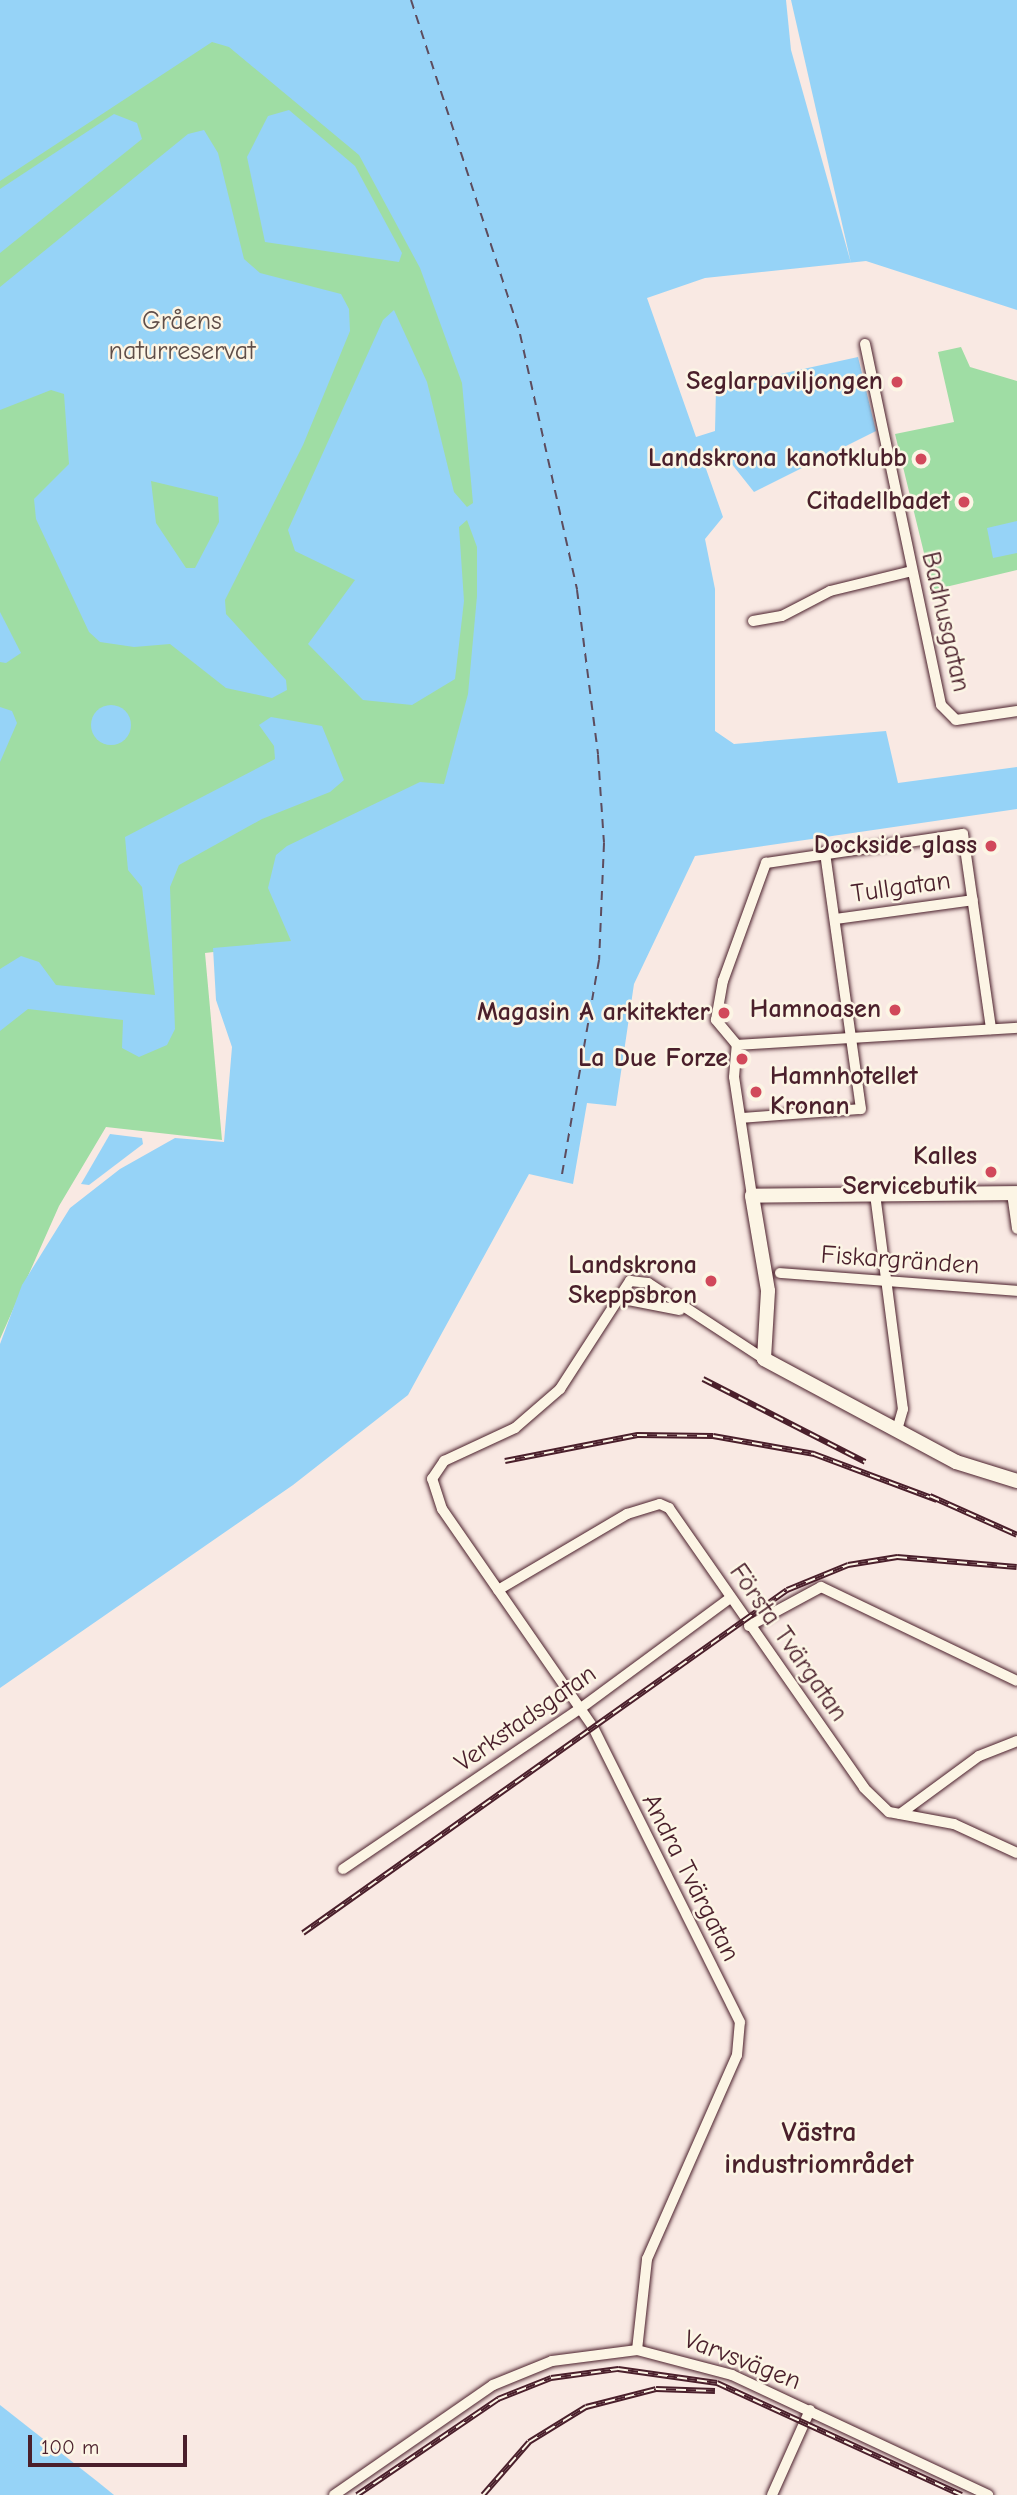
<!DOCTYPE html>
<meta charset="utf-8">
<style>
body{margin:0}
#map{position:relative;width:1017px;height:2495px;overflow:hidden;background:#f9e9e3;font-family:"Comic Neue",sans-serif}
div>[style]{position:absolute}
.green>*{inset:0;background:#9fdda4}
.water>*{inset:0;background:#96d3f7}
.round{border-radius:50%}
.pier>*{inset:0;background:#f9e9e3}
.ferry>*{height:2px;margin-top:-1px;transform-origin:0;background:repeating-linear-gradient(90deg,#5d4c5e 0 9px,transparent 0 16px)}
.roads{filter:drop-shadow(0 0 2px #4a1f2b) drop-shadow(0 0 2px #4a1f2b)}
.street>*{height:10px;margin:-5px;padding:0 5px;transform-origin:5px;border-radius:5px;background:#fcf5e5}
.secondary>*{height:14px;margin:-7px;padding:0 7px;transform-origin:7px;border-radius:7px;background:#fcf5e5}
.rail>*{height:6px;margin-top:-3px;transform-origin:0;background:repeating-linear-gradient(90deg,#fcf5e5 0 10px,#4a1f2b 0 20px);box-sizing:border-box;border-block:2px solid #4a1f2b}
.dots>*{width:19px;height:19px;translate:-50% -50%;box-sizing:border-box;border:4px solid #fcf5e5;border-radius:50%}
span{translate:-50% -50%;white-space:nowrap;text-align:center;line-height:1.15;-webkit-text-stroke:5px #fcf5e5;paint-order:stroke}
.park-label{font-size:26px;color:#5f4e49}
.poi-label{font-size:26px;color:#4a1f2b;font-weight:700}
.right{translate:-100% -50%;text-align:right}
.left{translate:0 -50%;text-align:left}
.street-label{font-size:26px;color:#4a1f2b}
.neighbourhood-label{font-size:28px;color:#4a1f2b;font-weight:700}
.scale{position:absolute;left:28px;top:2435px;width:159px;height:32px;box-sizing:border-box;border:4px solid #4a1f2b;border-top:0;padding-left:9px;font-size:21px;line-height:24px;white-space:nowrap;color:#4a1f2b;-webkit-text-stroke:5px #fcf5e5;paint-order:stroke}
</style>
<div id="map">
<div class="green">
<i style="clip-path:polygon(216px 28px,342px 89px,421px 239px,465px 387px,474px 503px,453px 526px,468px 517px,477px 528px,480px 619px,468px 726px,443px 792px,297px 942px,205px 953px,222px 1140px,106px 1127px,59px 1206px,0 1339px,0 170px)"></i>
<i style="clip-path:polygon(961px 347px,970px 367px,1017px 381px,1017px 570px,933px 590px,895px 434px,954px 422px,938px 352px)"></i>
</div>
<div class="water">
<i style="clip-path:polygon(0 0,1017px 0,1017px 310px,866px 261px,705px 278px,647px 298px,696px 437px,715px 431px,716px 388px,858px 357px,876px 431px,754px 492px,727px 458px,705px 466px,723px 517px,705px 539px,715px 589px,715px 731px,734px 744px,886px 731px,898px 783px,1017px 767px,1017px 809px,695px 856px,634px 984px,616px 1106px,587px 1103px,573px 1184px,529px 1174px,408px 1395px,293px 1485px,0 1688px,0 1344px,22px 1285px,70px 1208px,120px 1169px,175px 1138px,224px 1142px,232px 1047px,216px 1000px,213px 948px,291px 941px,268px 888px,276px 855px,287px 846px,420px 782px,444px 784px,468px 694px,477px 596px,477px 547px,467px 520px,459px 527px,464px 601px,455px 679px,412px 705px,363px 700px,308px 644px,355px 580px,295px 551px,288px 530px,383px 320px,394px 310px,427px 382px,454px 492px,467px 507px,473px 503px,462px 383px,420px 268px,359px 155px,229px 47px,212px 42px,0 181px)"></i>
<i style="clip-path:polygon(289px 110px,355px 166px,402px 253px,399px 262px,265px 242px,247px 157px,268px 116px)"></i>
<i style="clip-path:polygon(114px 114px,137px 123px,142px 139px,0 253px,0 189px)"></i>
<i style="clip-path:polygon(evenodd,204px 130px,218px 153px,244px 259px,260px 273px,341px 294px,349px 309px,350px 331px,303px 445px,225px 600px,226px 614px,286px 680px,287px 690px,272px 698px,226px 688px,170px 644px,134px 647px,100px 642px,89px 632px,36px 519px,34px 499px,69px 464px,64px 394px,51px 390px,0 410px,0 287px,188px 134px,204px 130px,151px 481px,218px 497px,219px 522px,195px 568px,186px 568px,156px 523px,151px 481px)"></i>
<i style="clip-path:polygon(1017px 521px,1017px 553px,993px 558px,987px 528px)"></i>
<i style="clip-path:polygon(0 612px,21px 653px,6px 663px,0 662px)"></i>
<i class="round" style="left:91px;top:705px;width:40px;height:40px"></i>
<i style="clip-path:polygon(0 707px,12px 711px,17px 723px,0 762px)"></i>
<i style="clip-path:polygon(271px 717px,322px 726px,344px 780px,330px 792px,262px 819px,179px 865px,170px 887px,175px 1029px,167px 1045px,139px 1057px,122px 1048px,123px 1020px,28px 1009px,0 1031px,0 969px,21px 956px,39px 962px,56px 985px,155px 995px,142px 887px,128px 870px,125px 837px,275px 759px,274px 746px,259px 725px)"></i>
<i style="clip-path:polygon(110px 1134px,142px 1138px,143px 1144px,89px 1185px,81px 1184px)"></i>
<i style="clip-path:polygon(0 2405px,98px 2482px,114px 2495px,0 2495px)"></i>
</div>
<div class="pier">
<i style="clip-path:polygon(786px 0,791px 0,851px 263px,791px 50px)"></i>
</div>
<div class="ferry">
<i style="left:411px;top:0;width:351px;rotate:71.9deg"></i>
<i style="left:520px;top:334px;width:262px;rotate:77.4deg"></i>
<i style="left:577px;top:590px;width:166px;rotate:82.7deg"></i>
<i style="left:598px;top:755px;width:88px;rotate:86.1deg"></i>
<i style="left:604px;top:843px;width:117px;rotate:92.4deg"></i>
<i style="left:599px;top:960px;width:224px;rotate:99.8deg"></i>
</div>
<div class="roads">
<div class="street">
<i style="left:865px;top:344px;width:369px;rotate:78.1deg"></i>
<i style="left:941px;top:705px;width:21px;rotate:45deg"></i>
<i style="left:956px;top:720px;width:62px;rotate:-8.4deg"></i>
<i style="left:753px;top:621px;width:29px;rotate:-10deg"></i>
<i style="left:782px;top:616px;width:54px;rotate:-27.5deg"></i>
<i style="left:830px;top:591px;width:84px;rotate:-13.7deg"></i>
<i style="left:835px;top:919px;width:139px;rotate:-7.8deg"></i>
<i style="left:737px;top:1045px;width:281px;rotate:-3.5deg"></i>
<i style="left:741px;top:1118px;width:120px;rotate:-4.3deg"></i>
<i style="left:861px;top:1109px;width:260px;rotate:-98deg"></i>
<i style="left:1012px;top:1193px;width:36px;rotate:82deg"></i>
<i style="left:875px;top:1194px;width:217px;rotate:82.6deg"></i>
<i style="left:903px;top:1409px;width:22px;rotate:106deg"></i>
<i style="left:752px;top:1196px;width:120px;rotate:-98.6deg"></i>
<i style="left:734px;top:1077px;width:32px;rotate:-85deg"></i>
<i style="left:737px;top:1045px;width:33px;rotate:-130deg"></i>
<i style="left:716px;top:1020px;width:40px;rotate:-80deg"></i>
<i style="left:723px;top:981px;width:126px;rotate:-70deg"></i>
<i style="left:766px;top:863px;width:199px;rotate:-8.4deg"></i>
<i style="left:963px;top:834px;width:197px;rotate:81.8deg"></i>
<i style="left:780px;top:1273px;width:238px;rotate:4.3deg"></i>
<i style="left:618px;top:1298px;width:63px;rotate:11deg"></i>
<i style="left:498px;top:1590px;width:150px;rotate:-30.5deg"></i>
<i style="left:627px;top:1514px;width:34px;rotate:-17deg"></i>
<i style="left:660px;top:1504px;width:10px;rotate:24deg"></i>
<i style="left:669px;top:1508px;width:341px;rotate:55.1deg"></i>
<i style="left:864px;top:1788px;width:35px;rotate:44deg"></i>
<i style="left:889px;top:1812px;width:66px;rotate:10.5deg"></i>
<i style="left:954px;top:1824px;width:69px;rotate:24.7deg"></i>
<i style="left:749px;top:1626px;width:82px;rotate:-28.4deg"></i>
<i style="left:821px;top:1587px;width:217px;rotate:25.6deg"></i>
<i style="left:900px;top:1814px;width:98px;rotate:-36.3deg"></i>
<i style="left:979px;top:1756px;width:41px;rotate:-21.5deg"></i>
<i style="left:343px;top:1869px;width:287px;rotate:-34.1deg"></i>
<i style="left:581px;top:1708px;width:185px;rotate:-36.4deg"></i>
<i style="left:637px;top:2350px;width:92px;rotate:-83.7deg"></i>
<i style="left:647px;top:2259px;width:223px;rotate:-66.2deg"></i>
<i style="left:737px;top:2055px;width:33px;rotate:-85deg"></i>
<i style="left:740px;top:2022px;width:330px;rotate:-116.5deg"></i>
<i style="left:593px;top:1727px;width:265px;rotate:-124.7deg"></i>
<i style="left:442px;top:1509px;width:32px;rotate:-108deg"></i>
<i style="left:432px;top:1479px;width:22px;rotate:-56deg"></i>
<i style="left:444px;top:1461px;width:78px;rotate:-24.9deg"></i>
<i style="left:515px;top:1428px;width:60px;rotate:-40.9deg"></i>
<i style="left:560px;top:1389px;width:129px;rotate:-57.1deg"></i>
<i style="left:630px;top:1281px;width:18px;rotate:6deg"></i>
<i style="left:648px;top:1283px;width:139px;rotate:33.2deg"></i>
<i style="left:334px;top:2495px;width:193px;rotate:-34.7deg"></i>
<i style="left:493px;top:2385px;width:64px;rotate:-22.1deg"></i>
<i style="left:552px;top:2361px;width:86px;rotate:-7.4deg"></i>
<i style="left:637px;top:2350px;width:98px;rotate:14.7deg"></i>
<i style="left:732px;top:2375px;width:283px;rotate:25.1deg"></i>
<i style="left:772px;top:2495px;width:93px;rotate:-65.9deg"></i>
</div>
<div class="secondary">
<i style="left:1017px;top:1193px;width:265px;rotate:179.4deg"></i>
<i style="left:752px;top:1196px;width:96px;rotate:80.4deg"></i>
<i style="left:768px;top:1291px;width:68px;rotate:93.4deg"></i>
<i style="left:764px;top:1359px;width:218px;rotate:28.2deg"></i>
<i style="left:956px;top:1462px;width:64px;rotate:17.3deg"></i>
</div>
</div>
<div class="rail">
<i style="left:703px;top:1379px;width:182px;rotate:27.1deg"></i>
<i style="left:505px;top:1461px;width:135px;rotate:-11.1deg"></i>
<i style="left:637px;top:1435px;width:76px;rotate:0.8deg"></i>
<i style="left:713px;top:1436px;width:103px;rotate:10.1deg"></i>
<i style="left:814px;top:1454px;width:131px;rotate:20.5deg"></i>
<i style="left:930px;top:1496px;width:95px;rotate:24.1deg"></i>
<i style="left:303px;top:1933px;width:593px;rotate:-35.32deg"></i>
<i style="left:787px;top:1590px;width:66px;rotate:-22.3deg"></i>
<i style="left:848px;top:1565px;width:50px;rotate:-9.3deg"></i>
<i style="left:897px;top:1557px;width:120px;rotate:4.8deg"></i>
<i style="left:357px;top:2495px;width:171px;rotate:-34.2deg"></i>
<i style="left:498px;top:2399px;width:57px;rotate:-21.6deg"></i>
<i style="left:551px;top:2378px;width:68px;rotate:-7.7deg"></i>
<i style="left:618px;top:2369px;width:100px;rotate:8deg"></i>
<i style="left:717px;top:2383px;width:269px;rotate:24.6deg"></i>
<i style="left:483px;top:2495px;width:70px;rotate:-49deg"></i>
<i style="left:529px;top:2442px;width:67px;rotate:-31.6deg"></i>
<i style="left:586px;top:2407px;width:72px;rotate:-14.4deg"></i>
<i style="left:656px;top:2389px;width:59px;rotate:1.9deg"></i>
</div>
<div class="dots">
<i style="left:897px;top:382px;background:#d1495b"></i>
<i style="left:921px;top:459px;background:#d1495b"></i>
<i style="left:964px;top:502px;background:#d1495b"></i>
<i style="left:991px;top:846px;background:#d1495b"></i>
<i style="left:895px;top:1010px;background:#d1495b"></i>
<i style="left:724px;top:1013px;background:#d1495b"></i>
<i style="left:742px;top:1059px;background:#d1495b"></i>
<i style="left:756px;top:1092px;background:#d1495b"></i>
<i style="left:991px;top:1172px;background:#d1495b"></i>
<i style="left:711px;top:1281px;background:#d1495b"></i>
</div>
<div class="park-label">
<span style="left:182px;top:337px">Gråens<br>naturreservat</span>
</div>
<div class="poi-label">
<span class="right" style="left:883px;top:382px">Seglarpaviljongen</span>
<span class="right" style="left:907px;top:459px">Landskrona kanotklubb</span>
<span class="right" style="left:950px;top:502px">Citadellbadet</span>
<span class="right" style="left:977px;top:846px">Dockside glass</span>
<span class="right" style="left:881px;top:1010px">Hamnoasen</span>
<span class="right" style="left:710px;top:1013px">Magasin A arkitekter</span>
<span class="right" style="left:728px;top:1059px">La Due Forze</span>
<span class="left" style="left:770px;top:1092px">Hamnhotellet<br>Kronan</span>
<span class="right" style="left:977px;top:1172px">Kalles<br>Servicebutik</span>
<span class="right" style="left:697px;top:1281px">Landskrona<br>Skeppsbron</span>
</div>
<div class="street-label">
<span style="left:945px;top:622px;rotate:77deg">Badhusgatan</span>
<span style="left:901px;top:888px;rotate:-8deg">Tullgatan</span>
<span style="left:900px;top:1261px;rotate:4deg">Fiskargränden</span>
<span style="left:788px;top:1643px;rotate:55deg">Första Tvärgatan</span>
<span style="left:526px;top:1719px;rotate:-35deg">Verkstadsgatan</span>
<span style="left:690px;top:1878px;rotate:63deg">Andra Tvärgatan</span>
<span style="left:742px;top:2361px;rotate:21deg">Varvsvägen</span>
</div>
<div class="neighbourhood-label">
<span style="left:819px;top:2148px">Västra<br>industriområdet</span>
</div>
<div class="scale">100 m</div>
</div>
